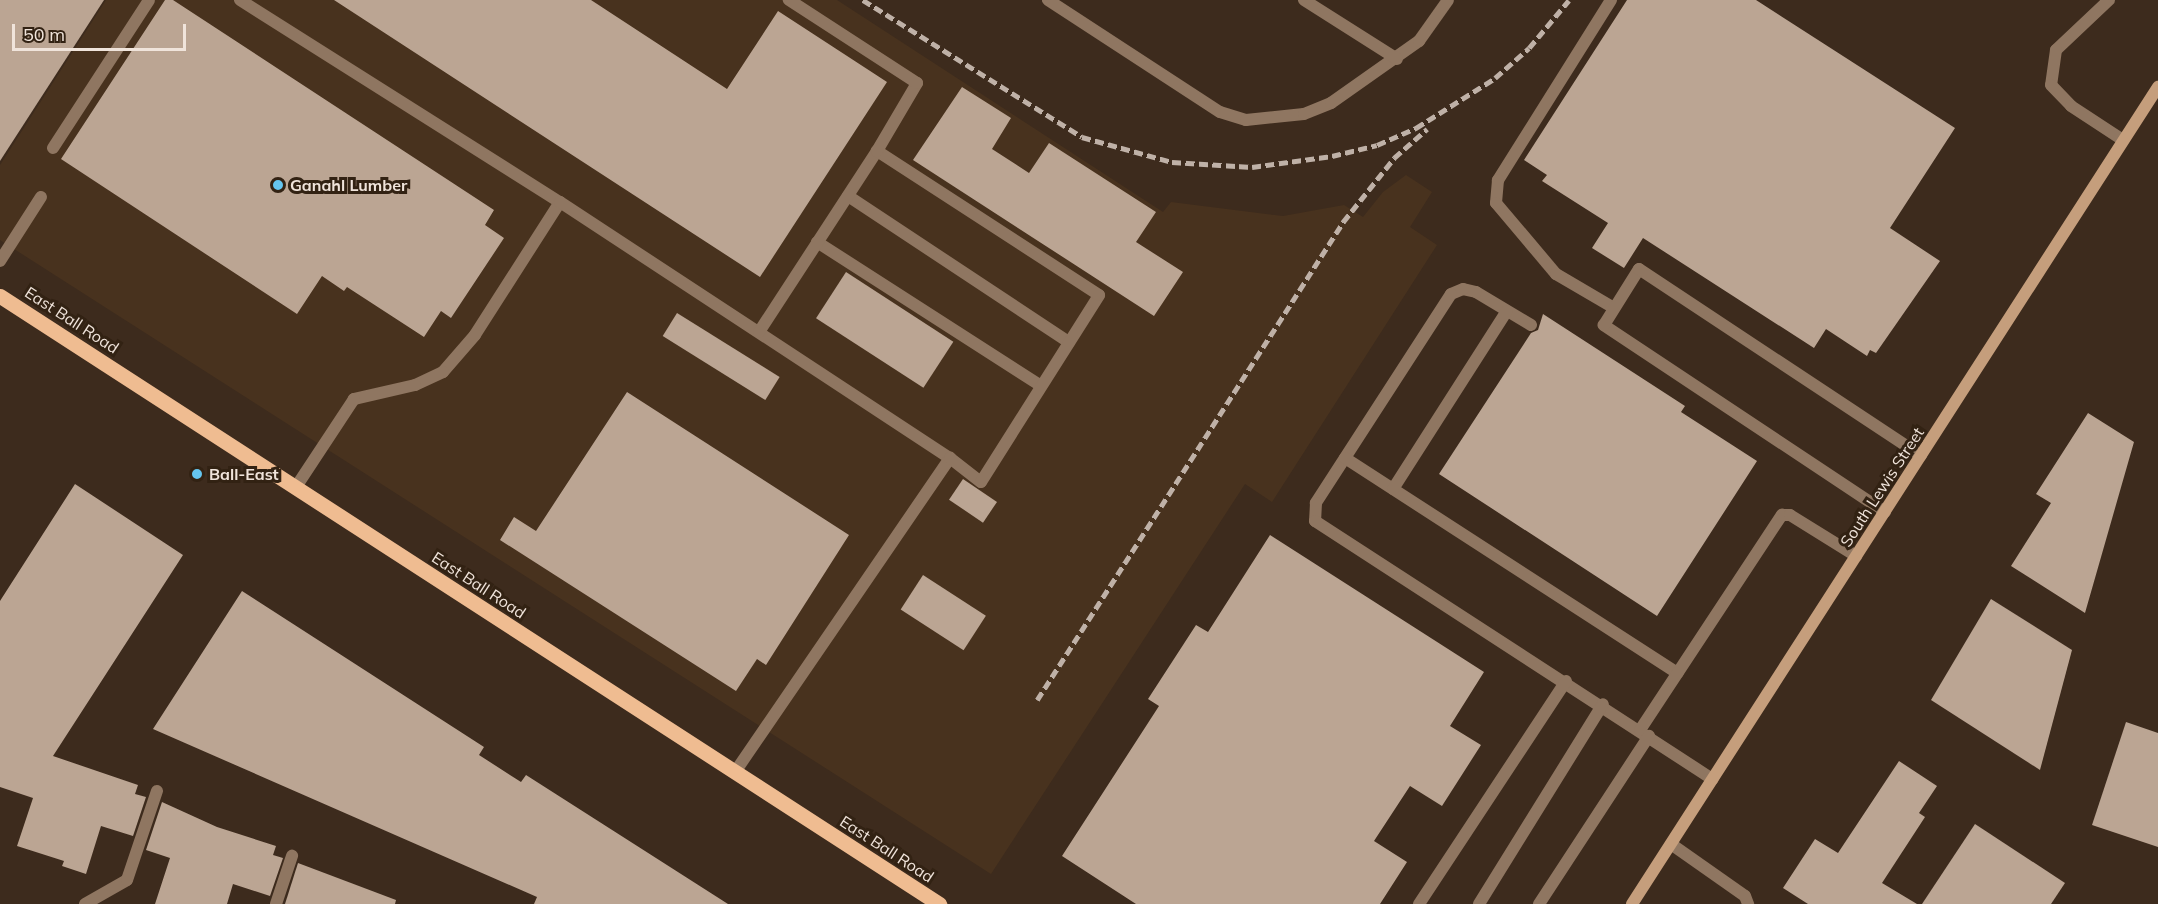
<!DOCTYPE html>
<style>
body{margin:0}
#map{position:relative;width:2158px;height:904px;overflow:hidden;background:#3d2b1d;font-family:Mulish,sans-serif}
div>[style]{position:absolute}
.built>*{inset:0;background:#48321e}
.building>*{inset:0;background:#bba593;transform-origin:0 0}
.service>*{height:12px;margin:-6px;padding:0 6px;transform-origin:6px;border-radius:6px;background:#8f7661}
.minor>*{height:12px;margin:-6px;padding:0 6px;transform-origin:6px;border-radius:6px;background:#8f7661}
.secondary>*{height:12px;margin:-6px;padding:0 6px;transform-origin:6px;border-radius:6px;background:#c59e7c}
.primary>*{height:15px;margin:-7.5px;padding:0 7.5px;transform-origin:7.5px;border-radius:7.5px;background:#efbc91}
.rail>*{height:4.5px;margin-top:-2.25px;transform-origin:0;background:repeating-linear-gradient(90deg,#bfb1a7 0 9px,transparent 0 13.5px)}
.dots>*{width:16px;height:16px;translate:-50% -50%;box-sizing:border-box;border:3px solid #322213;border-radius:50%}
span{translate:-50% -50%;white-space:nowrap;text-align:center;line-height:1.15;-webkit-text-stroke:6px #322213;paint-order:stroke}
.poi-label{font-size:16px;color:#f0e4db;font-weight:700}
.left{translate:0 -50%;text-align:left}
.street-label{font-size:16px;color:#f0e4db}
.scale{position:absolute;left:12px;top:24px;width:174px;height:27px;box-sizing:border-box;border:3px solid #f0e4db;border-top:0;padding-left:8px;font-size:18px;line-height:21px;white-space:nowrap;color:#f0e4db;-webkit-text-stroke:4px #322213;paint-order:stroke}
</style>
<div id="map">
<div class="built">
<i style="clip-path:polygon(106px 0,837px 0,1163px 212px,1171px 202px,1283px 216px,1344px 205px,1363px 217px,1383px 192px,1406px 175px,1432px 192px,1410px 227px,1437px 245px,1272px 502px,1245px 484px,991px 874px,0 240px,0 165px)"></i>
</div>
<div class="building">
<i style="clip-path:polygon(0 0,104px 0,0 161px)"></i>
<i style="clip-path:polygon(165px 0,173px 0,494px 210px,485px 225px,504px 238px,451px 318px,441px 311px,424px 337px,347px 287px,344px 291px,322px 276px,297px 314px,61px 159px)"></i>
<i style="clip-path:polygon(334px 0,591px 0,727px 89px,778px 11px,887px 82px,760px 277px)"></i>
<i style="clip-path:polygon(1627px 0,1756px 0,1955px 128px,1890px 228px,1940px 261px,1876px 353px,1870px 350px,1867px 356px,1826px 329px,1814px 348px,1643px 238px,1624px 268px,1592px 248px,1608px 223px,1542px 181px,1547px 175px,1524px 160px)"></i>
<i style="clip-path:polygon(962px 87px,1011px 118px,992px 149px,1029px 173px,1049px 143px,1156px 212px,1136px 242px,1183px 272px,1154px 316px,913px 160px)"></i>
<i style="left:846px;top:272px;width:128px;height:55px;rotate:33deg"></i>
<i style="left:677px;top:313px;width:121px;height:27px;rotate:32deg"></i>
<i style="clip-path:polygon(1543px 314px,1685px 406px,1681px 412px,1757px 461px,1657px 616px,1439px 474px,1531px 333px,1538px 330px)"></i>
<i style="clip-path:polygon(627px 392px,849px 535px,766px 665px,757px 659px,736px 691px,500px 540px,514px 517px,536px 531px)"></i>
<i style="clip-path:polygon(2088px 413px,2134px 442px,2085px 613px,2011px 566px,2051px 503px,2036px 494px)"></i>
<i style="left:963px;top:479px;width:41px;height:25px;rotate:34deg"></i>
<i style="clip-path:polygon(75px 484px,183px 555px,53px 756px,138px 785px,135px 794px,146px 797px,133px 836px,101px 826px,86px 874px,62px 866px,64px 861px,17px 846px,33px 798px,0 787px,0 601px)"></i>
<i style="clip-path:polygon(1270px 535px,1484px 672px,1450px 726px,1481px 745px,1442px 806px,1410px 786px,1374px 841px,1407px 862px,1380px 904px,1136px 904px,1062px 856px,1159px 706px,1148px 699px,1196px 625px,1208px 632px)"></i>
<i style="left:923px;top:575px;width:75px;height:41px;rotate:33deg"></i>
<i style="clip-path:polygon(242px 591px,484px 747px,479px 755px,521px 782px,526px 775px,728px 904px,534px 904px,537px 897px,153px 729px)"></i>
<i style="clip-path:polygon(1991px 599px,2072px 650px,2040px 770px,1931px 700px)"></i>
<i style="clip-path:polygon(2126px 722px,2158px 733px,2158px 847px,2092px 825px)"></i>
<i style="clip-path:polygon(1899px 761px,1937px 786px,1919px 813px,1925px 817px,1882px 883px,1917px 904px,1808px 904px,1783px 888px,1815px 839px,1838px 853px)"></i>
<i style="clip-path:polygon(162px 802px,217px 827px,276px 846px,273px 855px,283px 858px,270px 896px,233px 884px,227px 904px,155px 904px,170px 858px,146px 850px)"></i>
<i style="clip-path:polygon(1975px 824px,2065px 883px,2051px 904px,1922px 904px)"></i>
<i style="clip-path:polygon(298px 863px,396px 900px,395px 904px,285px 904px)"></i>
</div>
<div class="service">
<i style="left:240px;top:0;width:378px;rotate:32.3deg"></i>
<i style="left:560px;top:202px;width:158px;rotate:122.6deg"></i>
<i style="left:475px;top:335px;width:49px;rotate:130.9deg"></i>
<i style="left:443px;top:372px;width:31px;rotate:155deg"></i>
<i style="left:415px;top:385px;width:63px;rotate:167.1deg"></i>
<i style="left:354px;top:399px;width:105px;rotate:123.4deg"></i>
<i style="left:1048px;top:0;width:205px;rotate:33.1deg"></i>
<i style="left:1220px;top:112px;width:27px;rotate:17deg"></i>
<i style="left:1246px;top:120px;width:58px;rotate:-5.9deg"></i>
<i style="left:1304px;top:114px;width:29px;rotate:-22deg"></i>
<i style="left:1331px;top:103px;width:108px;rotate:-35.2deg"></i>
<i style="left:1419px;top:41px;width:50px;rotate:-54.7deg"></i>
<i style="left:1304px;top:0;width:110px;rotate:32.4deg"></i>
<i style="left:1611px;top:0;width:213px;rotate:122.1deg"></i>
<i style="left:1498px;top:180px;width:23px;rotate:95deg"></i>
<i style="left:1496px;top:203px;width:93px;rotate:49.8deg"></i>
<i style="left:1556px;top:274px;width:67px;rotate:30.4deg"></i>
<i style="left:53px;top:148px;width:176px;rotate:-57deg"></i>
<i style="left:848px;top:196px;width:265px;rotate:33.5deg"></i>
<i style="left:560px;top:202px;width:467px;rotate:33.3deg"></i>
<i style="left:817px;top:242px;width:266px;rotate:32.7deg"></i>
<i style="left:0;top:261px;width:76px;rotate:-57.4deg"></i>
<i style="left:1531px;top:325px;width:64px;rotate:-149deg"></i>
<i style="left:1476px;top:292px;width:13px;rotate:-167deg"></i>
<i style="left:1463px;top:289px;width:13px;rotate:157deg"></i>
<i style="left:1451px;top:294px;width:249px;rotate:122.9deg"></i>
<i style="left:1316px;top:503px;width:18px;rotate:93deg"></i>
<i style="left:1315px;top:521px;width:474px;rotate:33deg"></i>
<i style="left:759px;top:332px;width:216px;rotate:-56.9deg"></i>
<i style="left:1345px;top:458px;width:396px;rotate:32.9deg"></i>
<i style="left:1393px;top:489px;width:211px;rotate:-57.4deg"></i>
<i style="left:1885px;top:512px;width:338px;rotate:-146.4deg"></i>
<i style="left:1604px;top:325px;width:66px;rotate:-58deg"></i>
<i style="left:1639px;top:269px;width:338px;rotate:33.5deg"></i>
<i style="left:1640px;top:730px;width:258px;rotate:-56.6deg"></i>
<i style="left:1782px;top:515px;width:8px"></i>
<i style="left:1790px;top:515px;width:78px;rotate:31.8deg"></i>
<i style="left:735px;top:772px;width:381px;rotate:-55.6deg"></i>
<i style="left:950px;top:458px;width:39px;rotate:38deg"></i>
<i style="left:981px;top:482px;width:221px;rotate:-57.7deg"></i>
<i style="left:1099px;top:295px;width:265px;rotate:-147deg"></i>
<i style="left:877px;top:151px;width:79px;rotate:-59.5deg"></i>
<i style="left:917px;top:83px;width:153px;rotate:-147deg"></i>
<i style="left:1671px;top:844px;width:90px;rotate:35.1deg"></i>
<i style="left:1745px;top:896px;width:9px;rotate:69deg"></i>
<i style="left:85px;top:904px;width:48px;rotate:-29.7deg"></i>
<i style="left:127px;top:880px;width:94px;rotate:-71.4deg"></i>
<i style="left:276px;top:904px;width:51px;rotate:-71.6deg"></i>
<i style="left:1419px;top:904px;width:267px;rotate:-56.6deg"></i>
<i style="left:1479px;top:904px;width:235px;rotate:-58.2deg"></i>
<i style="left:1539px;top:904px;width:201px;rotate:-56.8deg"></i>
</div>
<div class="minor">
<i style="left:2109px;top:0;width:73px;rotate:136.7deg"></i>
<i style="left:2056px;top:50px;width:35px;rotate:98deg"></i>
<i style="left:2051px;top:85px;width:29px;rotate:46deg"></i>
<i style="left:2071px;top:106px;width:62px;rotate:33.2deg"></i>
</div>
<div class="secondary">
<i style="left:1632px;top:904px;width:972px;rotate:-57.23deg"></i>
</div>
<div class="primary">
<i style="left:0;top:296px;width:1119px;rotate:32.92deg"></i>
</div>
<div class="rail">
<i style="left:863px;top:0;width:258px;rotate:32deg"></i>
<i style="left:1082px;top:137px;width:93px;rotate:15.5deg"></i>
<i style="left:1172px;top:162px;width:80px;rotate:3.6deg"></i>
<i style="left:1252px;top:167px;width:81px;rotate:-7.8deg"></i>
<i style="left:1332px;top:156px;width:46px;rotate:-13.7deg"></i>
<i style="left:1377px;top:145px;width:43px;rotate:-23.6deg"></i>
<i style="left:1416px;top:128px;width:93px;rotate:-32.3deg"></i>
<i style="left:1495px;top:78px;width:45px;rotate:-41.4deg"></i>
<i style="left:1529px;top:48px;width:62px;rotate:-50.2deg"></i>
<i style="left:1037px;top:700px;width:568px;rotate:-57.37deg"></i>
<i style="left:1343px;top:222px;width:82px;rotate:-51.4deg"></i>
<i style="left:1394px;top:158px;width:44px;rotate:-41.3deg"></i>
</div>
<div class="dots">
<i style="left:278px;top:185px;background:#65c5ef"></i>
<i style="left:197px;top:474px;background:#65c5ef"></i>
</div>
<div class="poi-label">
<span class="left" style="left:290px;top:185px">Ganahl Lumber</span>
<span class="left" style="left:209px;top:474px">Ball-East</span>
</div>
<div class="street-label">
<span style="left:72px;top:320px;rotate:33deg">East Ball Road</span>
<span style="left:1882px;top:487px;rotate:-57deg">South Lewis Street</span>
<span style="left:479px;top:585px;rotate:33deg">East Ball Road</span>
<span style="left:887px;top:849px;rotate:33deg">East Ball Road</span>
</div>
<div class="scale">50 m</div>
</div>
